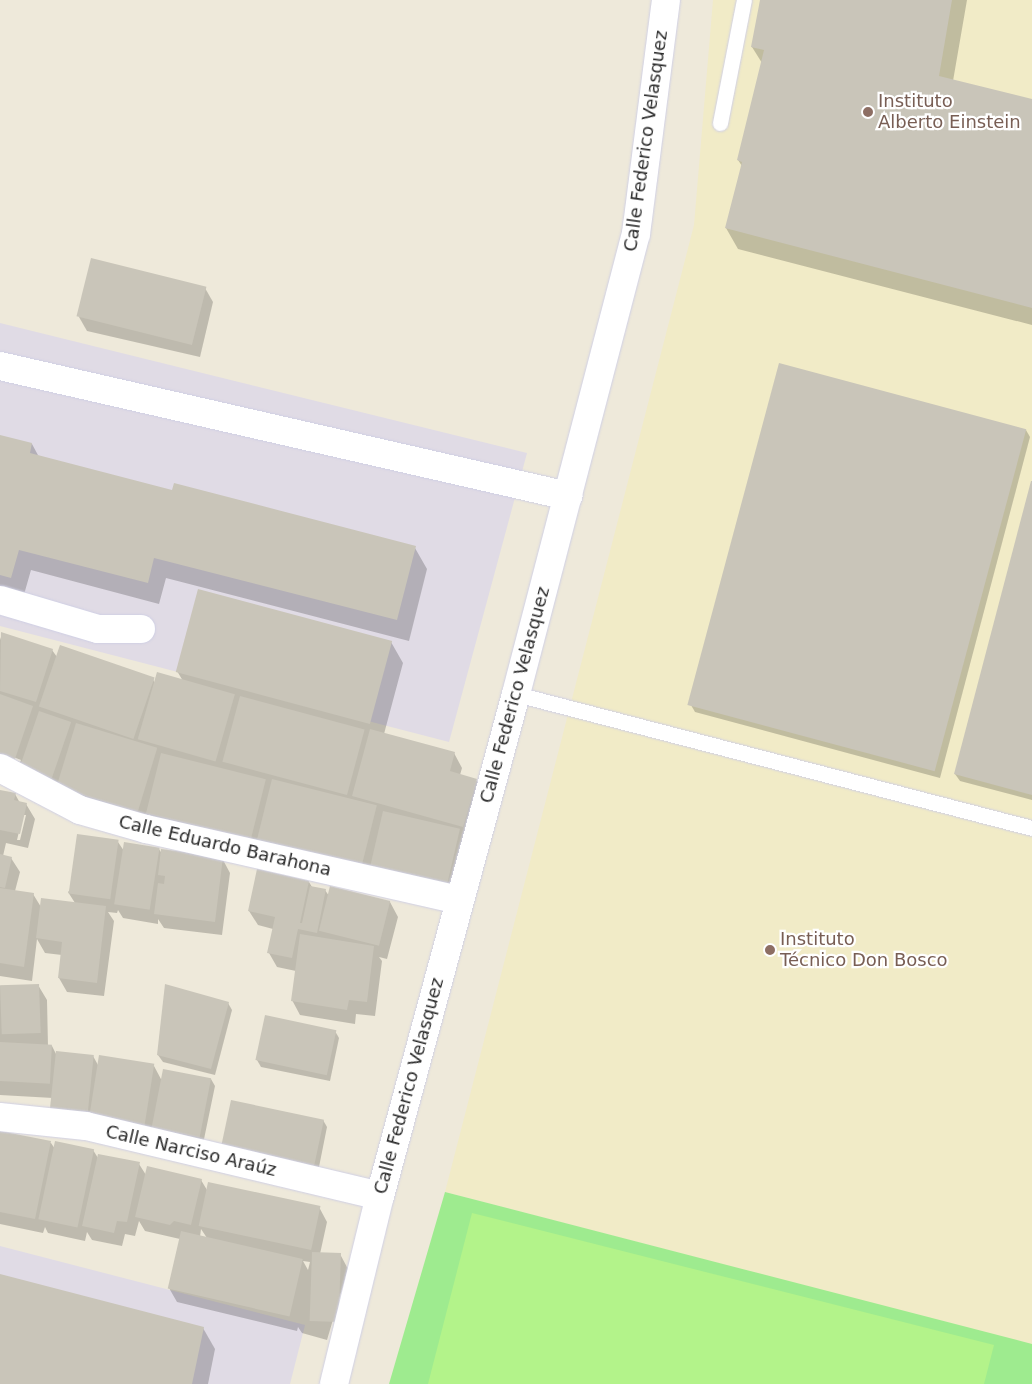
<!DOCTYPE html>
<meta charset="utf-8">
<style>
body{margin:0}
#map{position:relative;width:1032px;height:1384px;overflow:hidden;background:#eee9da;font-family:"DejaVu Sans",sans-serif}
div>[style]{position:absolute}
.industrial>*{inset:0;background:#e0dbe5}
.education>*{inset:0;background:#f1ebc7}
.green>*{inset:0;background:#9eeb8f}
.pitch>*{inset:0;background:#b3f38a}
.shadow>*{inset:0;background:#0003}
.building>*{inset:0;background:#c9c5b9;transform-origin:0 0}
.roads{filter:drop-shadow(0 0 1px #cfcfe4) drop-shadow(0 0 1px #cfcfe4)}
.lane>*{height:15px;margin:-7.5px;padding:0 7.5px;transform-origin:7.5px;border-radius:7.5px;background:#fff}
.street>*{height:28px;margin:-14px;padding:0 14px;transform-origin:14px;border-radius:14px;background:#fff}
.dots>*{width:14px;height:14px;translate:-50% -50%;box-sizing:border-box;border:2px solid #fff;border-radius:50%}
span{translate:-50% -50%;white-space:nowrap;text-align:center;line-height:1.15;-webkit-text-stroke:4.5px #fff;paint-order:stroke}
.education-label{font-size:18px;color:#785e54}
.left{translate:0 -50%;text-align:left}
.street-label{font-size:18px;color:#2a2a2a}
</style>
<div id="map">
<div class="industrial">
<i style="clip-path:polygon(0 323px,527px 453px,449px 742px,0 626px)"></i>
<i style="clip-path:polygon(0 1246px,305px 1325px,290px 1384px,0 1384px)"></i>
</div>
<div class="education">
<i style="clip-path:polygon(713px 0,1032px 0,1032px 1345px,445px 1192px,694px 225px)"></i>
</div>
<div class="green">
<i style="clip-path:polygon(445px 1192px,1032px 1344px,1032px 1384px,389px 1384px)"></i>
</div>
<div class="pitch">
<i style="clip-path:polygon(472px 1213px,994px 1345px,984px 1384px,428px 1384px)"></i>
</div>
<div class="shadow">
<i style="clip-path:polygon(761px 0,967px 0,953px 81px,1032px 101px,1032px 325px,738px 249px,726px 228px,742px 166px,738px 160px,762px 63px,752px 47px)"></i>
<i style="clip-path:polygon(205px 288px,213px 302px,200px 357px,87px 331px,79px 317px)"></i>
<i style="clip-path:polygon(780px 365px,1026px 430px,1030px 437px,940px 778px,695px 712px,691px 705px)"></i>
<i style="clip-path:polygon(0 436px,32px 444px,39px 457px,173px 492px,415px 548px,427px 569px,409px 641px,166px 578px,159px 604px,31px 570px,23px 598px,0 592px)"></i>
<i style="clip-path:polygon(1032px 484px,1032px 800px,960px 781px,955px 774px)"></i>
<i style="clip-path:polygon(2px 634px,52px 650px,57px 657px,153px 679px,155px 684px,183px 681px,177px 671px,391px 642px,403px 663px,384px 734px,454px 753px,462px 768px,460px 775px,476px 780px,484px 794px,455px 898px,157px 827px,149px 814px,146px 825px,60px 793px,0 755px,20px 762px,21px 760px,0 752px,0 640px)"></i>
<i style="clip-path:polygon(evenodd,0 791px,15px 794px,20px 803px,26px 804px,35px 819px,28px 848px,6px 843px,3px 856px,11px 858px,20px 872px,15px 891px,33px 894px,41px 907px,75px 903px,68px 892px,118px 842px,124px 851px,159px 849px,162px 854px,222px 858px,230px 873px,222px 935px,164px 928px,158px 919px,158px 924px,123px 918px,118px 910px,117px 913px,108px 912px,114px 921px,104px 996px,67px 992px,59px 978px,62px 955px,45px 953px,37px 939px,32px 981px,0 976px,0 791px,23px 815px,26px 815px,20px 840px,17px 840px,23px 815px)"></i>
<i style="clip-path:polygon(309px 882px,312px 887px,325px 890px,329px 896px,390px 902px,398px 917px,387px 959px,379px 957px,382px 961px,375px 1016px,356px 1014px,355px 1024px,300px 1015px,292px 1000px,296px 971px,277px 967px,269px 953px,273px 929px,258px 925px,249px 911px)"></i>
<i style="clip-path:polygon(38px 985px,47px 1000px,48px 1046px,52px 1046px,57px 1056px,93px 1056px,98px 1065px,154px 1066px,162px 1081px,211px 1079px,215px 1086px,203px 1144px,96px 1130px,53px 1098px,0 1095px,0 986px)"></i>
<i style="clip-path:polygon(228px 1003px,232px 1010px,215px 1075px,163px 1062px,158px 1055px)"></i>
<i style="clip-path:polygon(266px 1016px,335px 1031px,339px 1038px,330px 1081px,261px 1067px,257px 1060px)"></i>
<i style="clip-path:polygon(323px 1120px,327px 1127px,318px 1172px,227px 1152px)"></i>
<i style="clip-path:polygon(evenodd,0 1132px,51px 1143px,55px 1149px,93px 1150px,98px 1158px,139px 1164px,146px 1175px,201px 1180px,207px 1190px,319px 1207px,327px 1222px,320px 1254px,340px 1254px,348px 1269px,327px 1340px,302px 1333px,298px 1327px,297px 1331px,177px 1302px,169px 1288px,180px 1239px,145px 1231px,139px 1221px,135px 1236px,125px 1234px,122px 1246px,92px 1240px,87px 1232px,85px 1241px,48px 1233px,45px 1227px,43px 1233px,0 1224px,0 1132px,201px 1229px,207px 1238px,200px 1237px,201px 1229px,0 1132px,303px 1261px,310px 1262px,308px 1270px,303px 1261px)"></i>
<i style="clip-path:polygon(0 1276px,203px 1328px,215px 1349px,208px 1384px,0 1384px)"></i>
</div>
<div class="building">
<i style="clip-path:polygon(760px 0,952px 0,939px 76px,1032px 99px,1032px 308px,725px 228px,742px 162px,737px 160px,764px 50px,751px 47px)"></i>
<i style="left:91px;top:258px;width:119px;height:60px;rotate:14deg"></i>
<i style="left:779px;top:363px;width:256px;height:354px;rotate:15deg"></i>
<i style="clip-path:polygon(0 435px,32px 443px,30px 453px,172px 490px,174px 483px,416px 546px,397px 620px,154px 558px,148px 583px,19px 550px,11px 578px,0 575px)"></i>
<i style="clip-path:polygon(1031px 481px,1032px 481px,1032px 795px,954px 774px)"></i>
<i style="left:198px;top:589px;width:201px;height:86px;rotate:15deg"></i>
<i style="clip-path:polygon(1px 632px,53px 649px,36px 702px,0 691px)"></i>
<i style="left:60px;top:645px;width:100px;height:65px;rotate:19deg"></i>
<i style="left:157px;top:672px;width:81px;height:70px;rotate:16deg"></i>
<i style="clip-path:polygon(0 694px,33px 706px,15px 759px,0 754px)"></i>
<i style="left:240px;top:696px;width:129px;height:68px;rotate:15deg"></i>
<i style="left:39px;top:711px;width:34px;height:60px;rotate:19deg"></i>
<i style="left:76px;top:723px;width:85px;height:67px;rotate:17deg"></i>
<i style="clip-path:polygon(370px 729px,455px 752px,450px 771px,477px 779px,463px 827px,352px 796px)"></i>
<i style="left:161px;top:753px;width:108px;height:62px;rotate:14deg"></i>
<i style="left:272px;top:779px;width:108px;height:62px;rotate:14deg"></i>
<i style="clip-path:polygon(0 790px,16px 793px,14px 800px,27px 803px,20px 834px,0 830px)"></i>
<i style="left:383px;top:811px;width:79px;height:57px;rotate:13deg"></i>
<i style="left:77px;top:834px;width:42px;height:60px;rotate:8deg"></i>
<i style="left:124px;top:842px;width:36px;height:63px;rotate:9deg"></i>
<i style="clip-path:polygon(161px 849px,223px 857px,215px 922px,154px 914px,158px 883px,164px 884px,165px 876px,158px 875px)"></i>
<i style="clip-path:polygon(0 854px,12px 857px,5px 888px,0 887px)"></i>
<i style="clip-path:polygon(257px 869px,309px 881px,300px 923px,302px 923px,310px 886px,326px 889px,317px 933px,298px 929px,292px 958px,267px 953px,275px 917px,248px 911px)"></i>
<i style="left:330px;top:886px;width:62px;height:46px;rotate:14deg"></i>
<i style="clip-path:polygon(0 888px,34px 893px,24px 967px,0 963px)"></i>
<i style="clip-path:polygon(41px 898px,106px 906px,97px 983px,58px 978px,62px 942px,36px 938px)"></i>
<i style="clip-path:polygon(300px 934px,374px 946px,367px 1002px,349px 1000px,347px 1010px,291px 1001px)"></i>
<i style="left:39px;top:984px;width:49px;height:39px;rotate:88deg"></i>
<i style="clip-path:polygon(165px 984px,229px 1002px,211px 1069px,157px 1055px)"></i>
<i style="left:265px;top:1015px;width:73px;height:46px;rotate:12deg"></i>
<i style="left:0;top:1042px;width:52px;height:39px;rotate:3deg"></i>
<i style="left:56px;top:1051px;width:38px;height:61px;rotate:6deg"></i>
<i style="left:99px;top:1055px;width:56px;height:65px;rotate:9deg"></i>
<i style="left:163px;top:1069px;width:49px;height:60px;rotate:11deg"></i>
<i style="left:231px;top:1100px;width:95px;height:47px;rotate:12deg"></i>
<i style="clip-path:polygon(0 1131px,51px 1141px,35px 1219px,0 1212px)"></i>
<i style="left:55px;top:1141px;width:40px;height:80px;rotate:12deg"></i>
<i style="clip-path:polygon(98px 1154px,140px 1162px,127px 1222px,117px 1221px,114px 1233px,82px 1226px)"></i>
<i style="clip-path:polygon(147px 1166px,202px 1179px,191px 1225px,174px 1221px,170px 1225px,135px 1217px)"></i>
<i style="left:208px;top:1182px;width:115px;height:45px;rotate:12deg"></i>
<i style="left:181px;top:1231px;width:125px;height:59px;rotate:13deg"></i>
<i style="left:312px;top:1252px;width:29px;height:69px;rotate:2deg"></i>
<i style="clip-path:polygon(0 1274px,204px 1327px,192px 1384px,0 1384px)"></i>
</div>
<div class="roads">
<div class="lane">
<i style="left:720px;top:123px;width:125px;rotate:-79deg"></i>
<i style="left:516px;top:694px;width:533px;rotate:14.56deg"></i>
</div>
<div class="street">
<i style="left:0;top:366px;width:583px;rotate:12.89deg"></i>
<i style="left:0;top:600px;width:102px;rotate:16.5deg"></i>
<i style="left:98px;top:629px;width:43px"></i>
<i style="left:0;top:768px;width:90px;rotate:27.7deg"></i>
<i style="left:80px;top:810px;width:69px;rotate:16.1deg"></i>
<i style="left:146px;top:829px;width:321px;rotate:12.8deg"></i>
<i style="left:0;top:1117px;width:86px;rotate:6deg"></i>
<i style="left:86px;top:1126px;width:302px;rotate:13.4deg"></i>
<i style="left:334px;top:1384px;width:194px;rotate:-76.3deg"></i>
<i style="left:380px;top:1196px;width:520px;rotate:-74.84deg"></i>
<i style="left:516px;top:694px;width:475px;rotate:-75.4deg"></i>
<i style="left:636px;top:234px;width:236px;rotate:-82.7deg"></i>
</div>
</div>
<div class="dots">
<i style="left:868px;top:112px;background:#8d6e63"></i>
<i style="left:770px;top:950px;background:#8d6e63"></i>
</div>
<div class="education-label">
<span class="left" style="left:878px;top:112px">Instituto<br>Alberto Einstein</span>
<span class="left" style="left:780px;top:950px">Instituto<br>Técnico Don Bosco</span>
</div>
<div class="street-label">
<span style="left:646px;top:141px;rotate:-82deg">Calle Federico Velasquez</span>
<span style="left:515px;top:695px;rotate:-75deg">Calle Federico Velasquez</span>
<span style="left:225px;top:846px;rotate:13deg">Calle Eduardo Barahona</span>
<span style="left:409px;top:1086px;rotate:-75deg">Calle Federico Velasquez</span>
<span style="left:191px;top:1151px;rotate:13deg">Calle Narciso Araúz</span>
</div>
</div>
